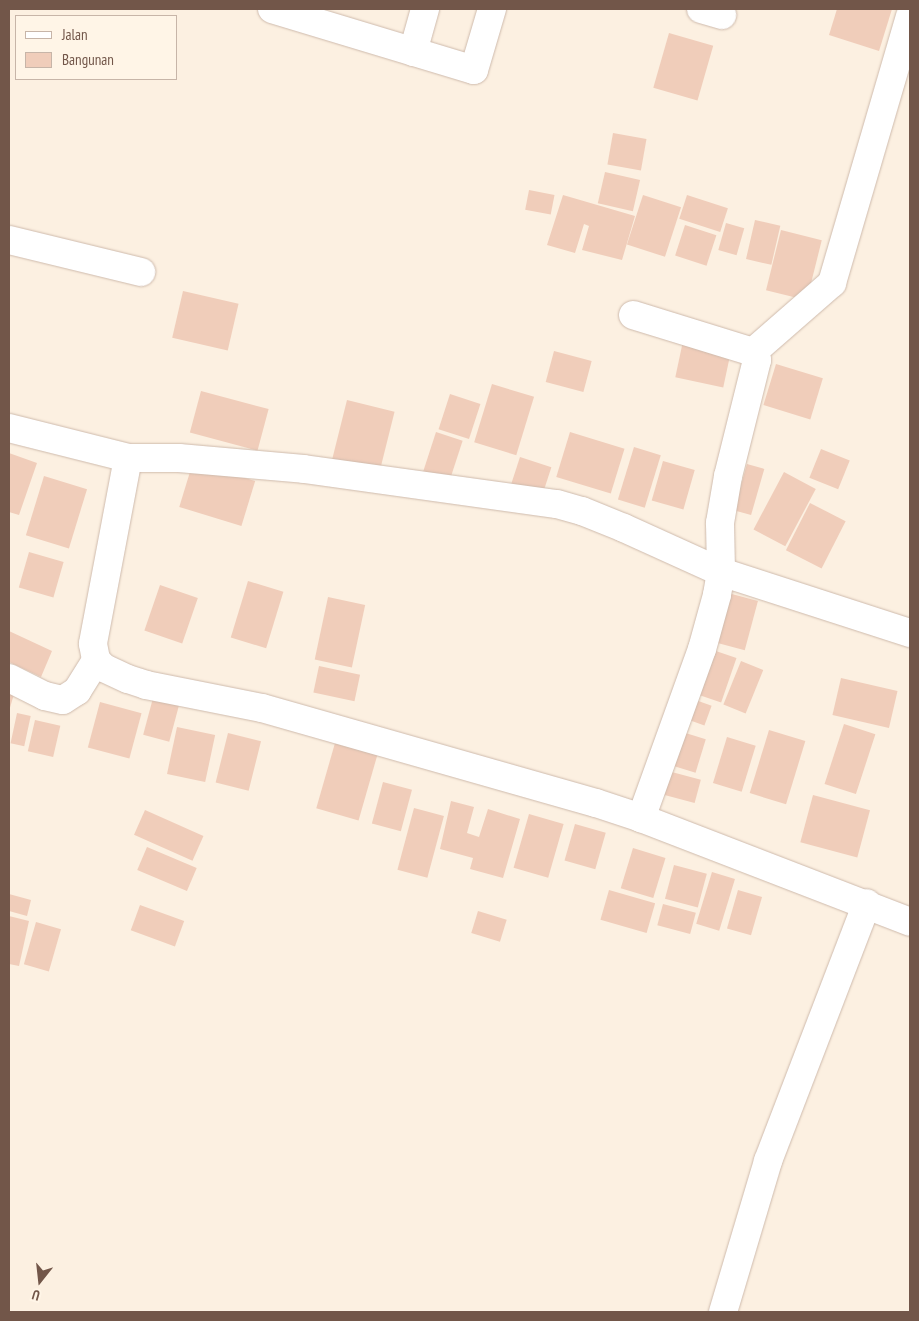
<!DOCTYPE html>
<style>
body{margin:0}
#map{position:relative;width:919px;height:1321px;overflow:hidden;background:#fcf0e1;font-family:"PT Sans Narrow",sans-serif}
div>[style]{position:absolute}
.building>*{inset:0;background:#f0cdba;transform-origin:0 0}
.roads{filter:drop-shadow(0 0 1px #cebaac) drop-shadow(0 0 1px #cebaac)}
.minor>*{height:28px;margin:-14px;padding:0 14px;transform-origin:14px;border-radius:14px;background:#fff}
span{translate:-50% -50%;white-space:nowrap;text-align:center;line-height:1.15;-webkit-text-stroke:5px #fff5e7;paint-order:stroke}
.frame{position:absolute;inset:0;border:10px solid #725649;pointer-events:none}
.legend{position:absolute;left:15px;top:15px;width:162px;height:65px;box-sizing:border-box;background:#fff5e7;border:1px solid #c7b5a8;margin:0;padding:6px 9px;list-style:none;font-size:15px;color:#725649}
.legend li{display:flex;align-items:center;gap:10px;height:25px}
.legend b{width:25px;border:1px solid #c7b5a8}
.north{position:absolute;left:15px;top:1256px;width:50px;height:50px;-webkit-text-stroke:4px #fff5e7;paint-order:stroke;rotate:196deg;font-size:14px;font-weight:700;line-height:20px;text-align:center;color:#725649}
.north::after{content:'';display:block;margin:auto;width:18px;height:22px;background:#725649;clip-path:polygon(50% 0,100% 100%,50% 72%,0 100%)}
</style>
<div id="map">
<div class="building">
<i style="clip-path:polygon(837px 9px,892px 9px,879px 51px,829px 35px)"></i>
<i style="left:669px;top:33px;width:46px;height:57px;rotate:16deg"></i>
<i style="left:613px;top:133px;width:34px;height:32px;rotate:10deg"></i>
<i style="left:605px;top:172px;width:36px;height:32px;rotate:13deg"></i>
<i style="left:529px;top:190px;width:26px;height:20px;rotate:11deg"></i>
<i style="clip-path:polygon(563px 195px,635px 216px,622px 260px,582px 250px,589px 226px,584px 224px,575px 253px,547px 245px)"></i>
<i style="left:643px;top:195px;width:40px;height:52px;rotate:18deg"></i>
<i style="left:687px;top:195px;width:43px;height:25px;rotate:18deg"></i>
<i style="left:755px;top:220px;width:26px;height:40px;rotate:13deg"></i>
<i style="left:726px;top:223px;width:19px;height:28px;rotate:16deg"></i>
<i style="left:685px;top:225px;width:33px;height:32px;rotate:18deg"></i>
<i style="left:781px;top:230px;width:42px;height:62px;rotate:14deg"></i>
<i style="left:183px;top:291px;width:57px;height:48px;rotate:13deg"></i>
<i style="left:683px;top:341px;width:49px;height:37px;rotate:12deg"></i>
<i style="left:554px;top:351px;width:39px;height:32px;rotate:15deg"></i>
<i style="left:776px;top:364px;width:49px;height:43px;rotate:17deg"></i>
<i style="left:492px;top:384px;width:44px;height:61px;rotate:17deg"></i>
<i style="left:201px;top:391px;width:70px;height:43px;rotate:15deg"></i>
<i style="left:450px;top:394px;width:32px;height:37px;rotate:18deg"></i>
<i style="left:347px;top:400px;width:49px;height:67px;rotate:14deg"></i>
<i style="left:436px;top:432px;width:28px;height:47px;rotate:18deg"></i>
<i style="left:570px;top:432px;width:57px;height:47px;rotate:17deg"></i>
<i style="left:634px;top:447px;width:28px;height:55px;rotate:17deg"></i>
<i style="left:821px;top:449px;width:31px;height:31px;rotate:22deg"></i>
<i style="clip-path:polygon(9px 453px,37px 463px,19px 515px,9px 512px)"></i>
<i style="left:520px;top:457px;width:33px;height:29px;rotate:18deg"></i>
<i style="left:663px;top:461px;width:33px;height:41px;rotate:16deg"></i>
<i style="left:193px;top:462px;width:65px;height:47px;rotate:17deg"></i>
<i style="left:747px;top:464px;width:18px;height:48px;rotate:16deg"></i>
<i style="left:784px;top:472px;width:36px;height:65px;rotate:28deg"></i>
<i style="left:44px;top:476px;width:45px;height:62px;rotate:17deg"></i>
<i style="left:810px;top:503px;width:40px;height:53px;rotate:27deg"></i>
<i style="left:29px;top:552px;width:36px;height:37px;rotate:16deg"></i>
<i style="left:248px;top:581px;width:37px;height:59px;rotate:17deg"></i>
<i style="left:160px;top:585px;width:40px;height:48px;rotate:19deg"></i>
<i style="left:728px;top:593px;width:31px;height:51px;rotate:15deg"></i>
<i style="left:328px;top:597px;width:38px;height:64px;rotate:12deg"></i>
<i style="clip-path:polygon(9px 631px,52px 651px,41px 677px,9px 662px)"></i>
<i style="left:710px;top:649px;width:28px;height:47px;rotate:19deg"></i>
<i style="left:741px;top:661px;width:24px;height:47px;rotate:22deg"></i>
<i style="left:319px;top:666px;width:42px;height:27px;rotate:12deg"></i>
<i style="left:841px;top:678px;width:58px;height:38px;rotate:13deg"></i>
<i style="clip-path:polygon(9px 682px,17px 684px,9px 711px)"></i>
<i style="left:153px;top:698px;width:27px;height:38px;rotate:15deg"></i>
<i style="left:690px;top:698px;width:23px;height:21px;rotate:20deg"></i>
<i style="left:100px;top:702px;width:43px;height:47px;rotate:15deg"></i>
<i style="left:17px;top:713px;width:14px;height:31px;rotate:12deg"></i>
<i style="left:35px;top:720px;width:26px;height:32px;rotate:13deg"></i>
<i style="left:844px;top:724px;width:33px;height:63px;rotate:18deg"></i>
<i style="left:177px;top:727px;width:39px;height:48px;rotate:12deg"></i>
<i style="left:769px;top:730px;width:38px;height:66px;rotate:17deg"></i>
<i style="left:679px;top:731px;width:28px;height:35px;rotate:17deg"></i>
<i style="left:228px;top:733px;width:34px;height:51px;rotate:14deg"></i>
<i style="left:727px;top:737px;width:30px;height:48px;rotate:17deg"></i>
<i style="left:335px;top:743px;width:44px;height:68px;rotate:16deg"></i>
<i style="left:668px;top:771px;width:34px;height:24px;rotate:15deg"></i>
<i style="left:383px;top:782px;width:30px;height:43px;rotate:15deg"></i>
<i style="left:813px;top:795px;width:59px;height:49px;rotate:15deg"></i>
<i style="clip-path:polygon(451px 801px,474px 807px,467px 833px,479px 837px,488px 809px,520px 819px,503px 878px,470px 869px,473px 858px,440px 849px)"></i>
<i style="left:414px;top:808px;width:31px;height:64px;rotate:15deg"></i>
<i style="left:145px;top:810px;width:64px;height:27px;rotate:24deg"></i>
<i style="left:529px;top:814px;width:36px;height:56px;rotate:16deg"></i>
<i style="left:575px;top:824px;width:32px;height:38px;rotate:16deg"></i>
<i style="left:147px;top:847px;width:54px;height:25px;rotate:23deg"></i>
<i style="left:633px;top:848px;width:34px;height:42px;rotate:17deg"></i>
<i style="left:674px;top:865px;width:34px;height:35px;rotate:15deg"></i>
<i style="left:712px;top:872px;width:24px;height:54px;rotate:17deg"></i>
<i style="left:609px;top:890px;width:48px;height:31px;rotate:16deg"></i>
<i style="left:738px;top:890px;width:25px;height:40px;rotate:16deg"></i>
<i style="clip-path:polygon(9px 894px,31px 900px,27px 916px,9px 911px)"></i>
<i style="left:663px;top:904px;width:34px;height:22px;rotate:15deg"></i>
<i style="left:140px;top:905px;width:47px;height:27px;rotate:20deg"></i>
<i style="left:478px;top:911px;width:30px;height:23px;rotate:17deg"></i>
<i style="clip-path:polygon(9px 916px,29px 921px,19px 966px,9px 964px)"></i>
<i style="left:36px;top:922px;width:26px;height:44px;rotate:16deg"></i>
</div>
<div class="roads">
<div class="minor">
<i style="left:272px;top:9px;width:211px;rotate:16.8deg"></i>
<i style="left:474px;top:70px;width:64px;rotate:-73.6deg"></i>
<i style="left:701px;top:9px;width:22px;rotate:16deg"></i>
<i style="left:413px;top:52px;width:45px;rotate:-74.4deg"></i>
<i style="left:9px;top:240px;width:136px;rotate:13.6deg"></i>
<i style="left:633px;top:315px;width:126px;rotate:17.1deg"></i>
<i style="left:753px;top:352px;width:9px;rotate:63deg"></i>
<i style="left:757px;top:360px;width:120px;rotate:104deg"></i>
<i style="left:728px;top:476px;width:48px;rotate:99.7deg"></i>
<i style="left:720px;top:523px;width:49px;rotate:88.8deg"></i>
<i style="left:721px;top:572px;width:23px;rotate:100deg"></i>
<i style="left:717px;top:595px;width:56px;rotate:105.5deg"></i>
<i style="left:702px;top:649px;width:180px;rotate:109.8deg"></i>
<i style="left:753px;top:352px;width:105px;rotate:-41.1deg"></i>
<i style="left:832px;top:283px;width:278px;rotate:-73.7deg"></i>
<i style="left:9px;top:428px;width:123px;rotate:14.1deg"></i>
<i style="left:128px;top:458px;width:189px;rotate:100.7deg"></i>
<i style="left:93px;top:644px;width:16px;rotate:79deg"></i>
<i style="left:96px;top:660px;width:11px;rotate:45deg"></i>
<i style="left:104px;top:668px;width:26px;rotate:25deg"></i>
<i style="left:128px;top:679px;width:19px;rotate:18deg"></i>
<i style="left:146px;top:685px;width:118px;rotate:11.2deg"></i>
<i style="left:262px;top:708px;width:347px;rotate:15.9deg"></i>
<i style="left:596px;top:803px;width:47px;rotate:18.4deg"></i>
<i style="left:641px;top:818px;width:288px;rotate:21.1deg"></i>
<i style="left:128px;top:458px;width:51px"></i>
<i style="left:179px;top:458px;width:125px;rotate:5deg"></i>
<i style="left:304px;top:469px;width:255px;rotate:7.9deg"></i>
<i style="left:557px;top:504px;width:26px;rotate:16deg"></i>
<i style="left:582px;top:511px;width:45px;rotate:22deg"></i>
<i style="left:624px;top:528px;width:107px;rotate:24.4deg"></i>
<i style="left:721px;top:572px;width:199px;rotate:17.9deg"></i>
<i style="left:9px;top:678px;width:40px;rotate:26.6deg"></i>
<i style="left:45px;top:696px;width:18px;rotate:13deg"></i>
<i style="left:63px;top:700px;width:17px;rotate:-33deg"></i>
<i style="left:77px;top:691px;width:36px;rotate:-58deg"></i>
<i style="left:723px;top:1312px;width:158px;rotate:-73.4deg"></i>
<i style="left:768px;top:1161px;width:276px;rotate:-69deg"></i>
</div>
</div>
<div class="frame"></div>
<ul class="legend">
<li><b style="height:6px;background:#fff"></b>Jalan</li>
<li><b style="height:14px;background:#f0cdba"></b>Bangunan</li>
</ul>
<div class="north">U</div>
</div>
